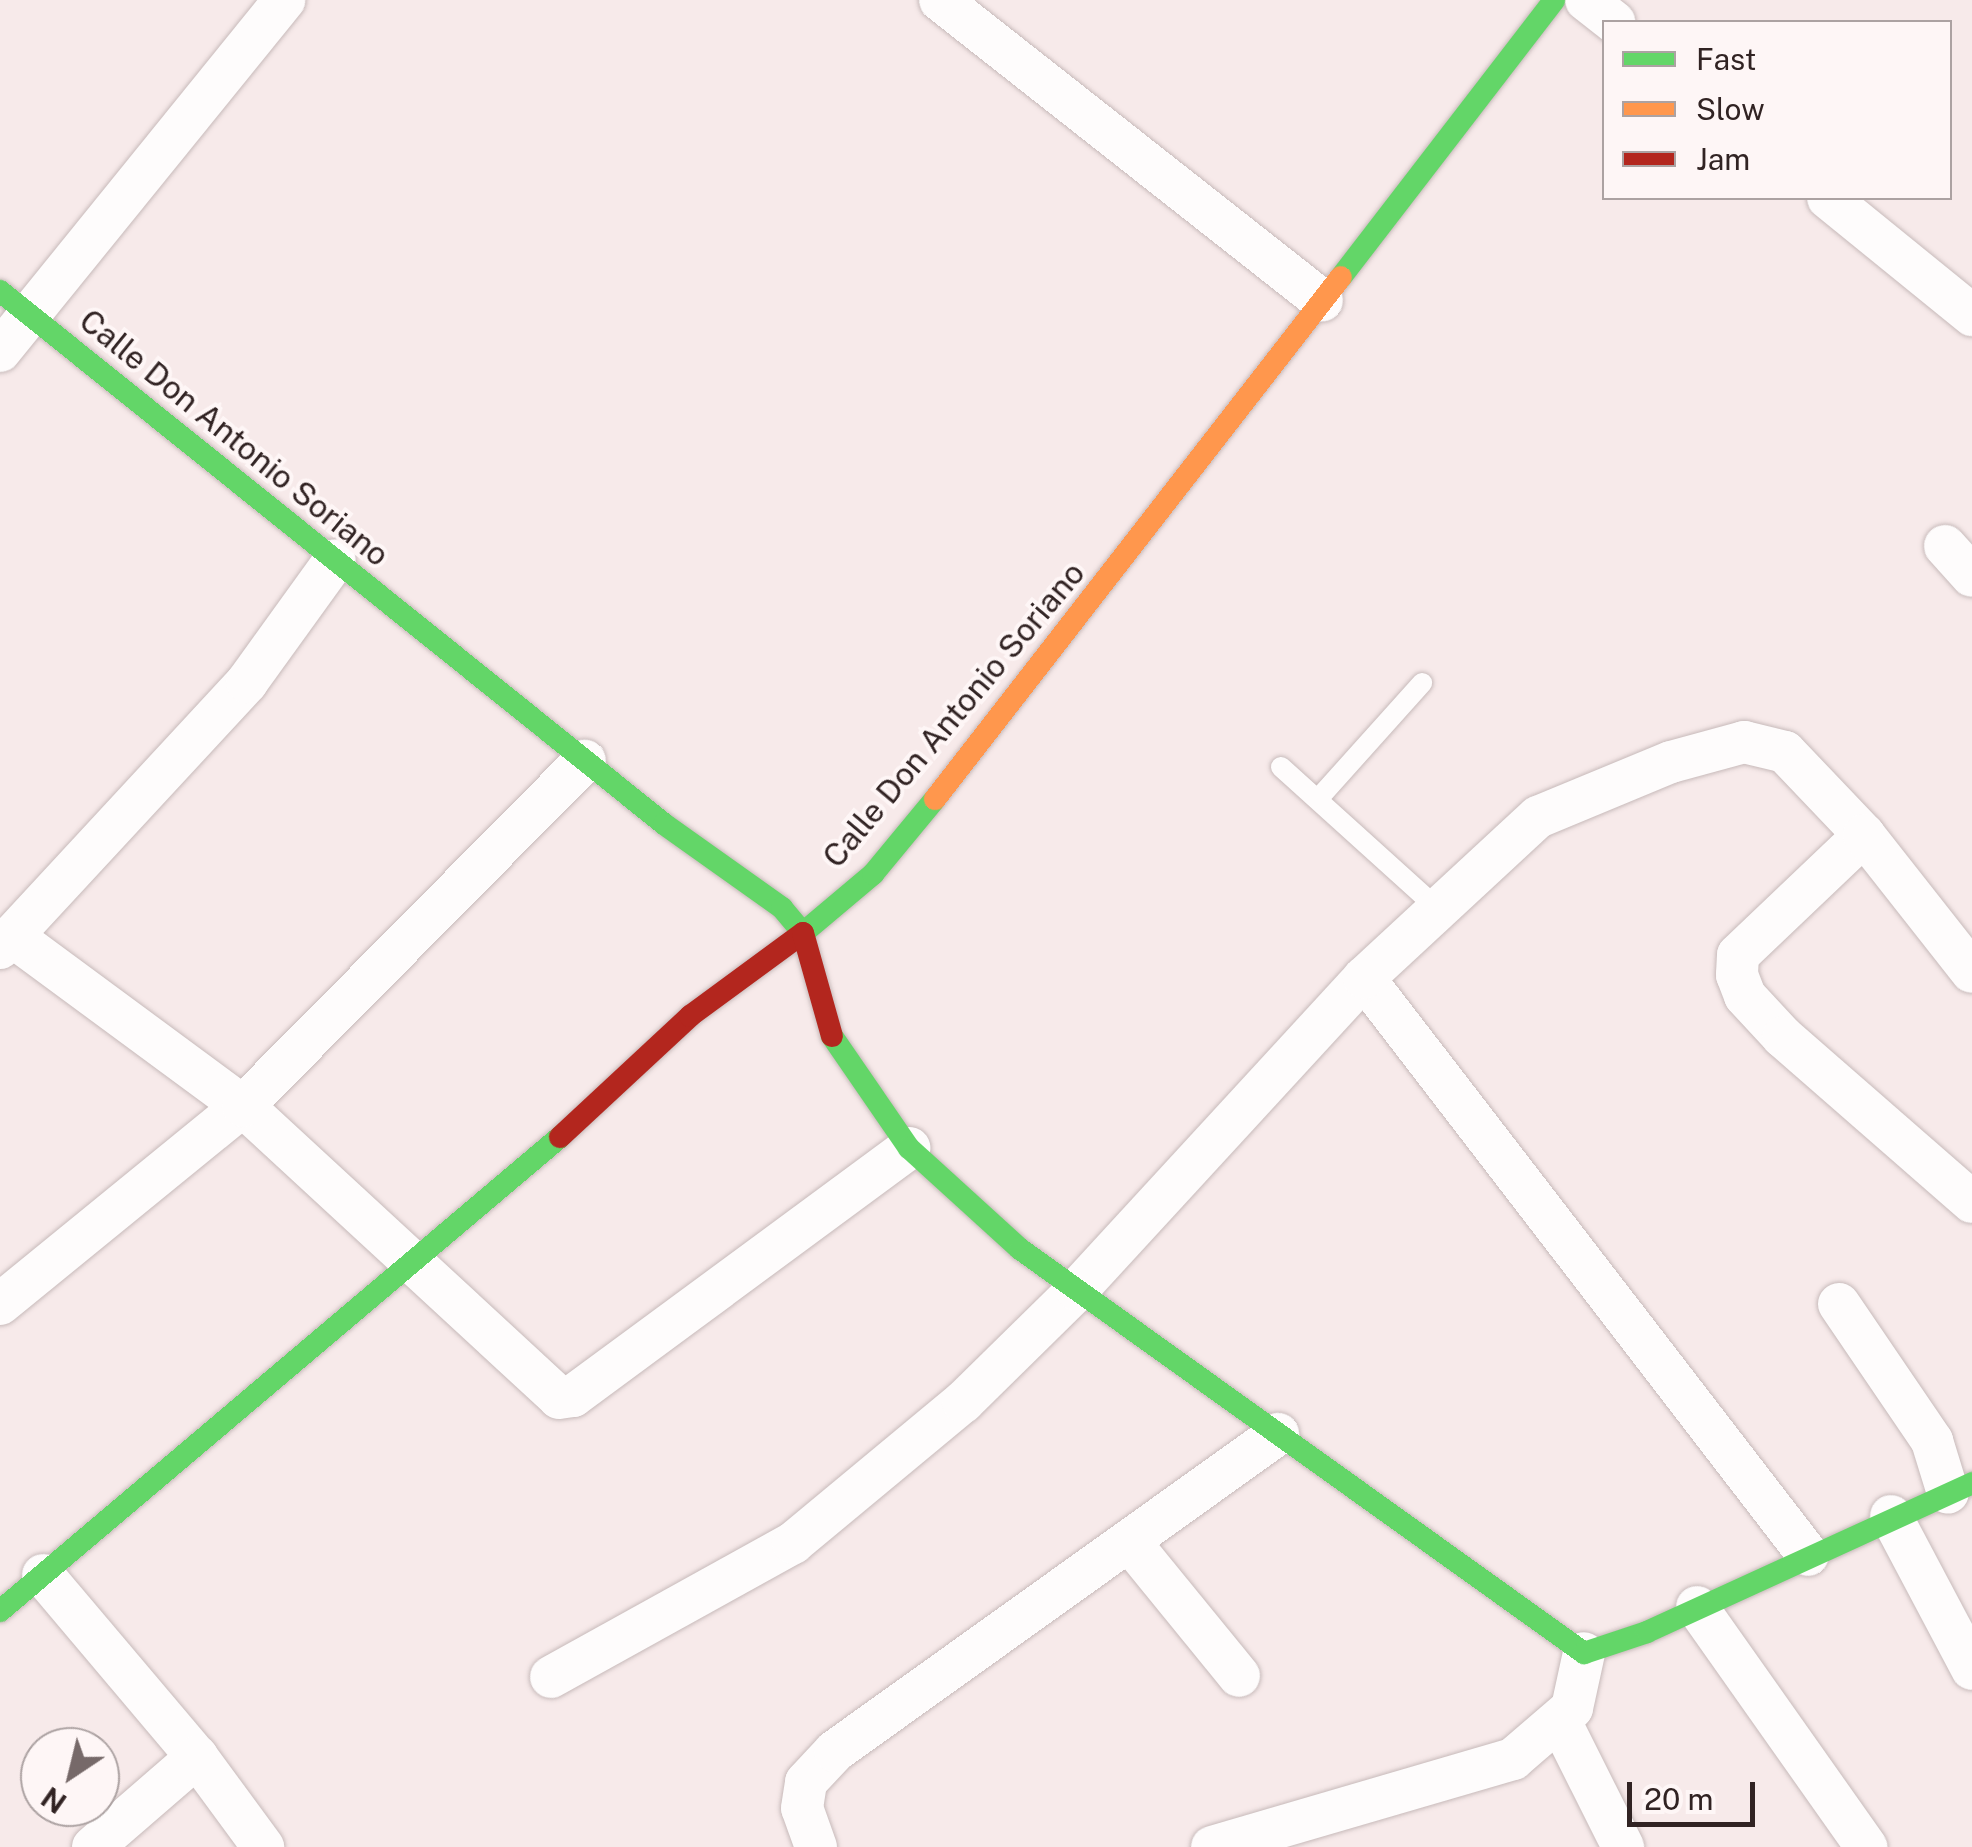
<!DOCTYPE html>
<style>
body{margin:0}
#map{position:relative;width:1972px;height:1847px;overflow:hidden;background:#f7eaea;font-family:"Public Sans",sans-serif}
div>[style]{position:absolute}
.roads{filter:drop-shadow(0 0 2px #c7baba) drop-shadow(0 0 2px #c7baba)}
.lane>*{height:20px;margin:-10px;padding:0 10px;transform-origin:10px;border-radius:10px;background:#fefcfc}
.street>*{height:42px;margin:-21px;padding:0 21px;transform-origin:21px;border-radius:21px;background:#fefcfc}
.fast>*{height:22px;margin:-11px;padding:0 11px;transform-origin:11px;border-radius:11px;background:#63d668}
.slow>*{height:22px;margin:-11px;padding:0 11px;transform-origin:11px;border-radius:11px;background:#ff974d}
.jam>*{height:22px;margin:-11px;padding:0 11px;transform-origin:11px;border-radius:11px;background:#b3261e}
span{translate:-50% -50%;white-space:nowrap;text-align:center;line-height:1.15;-webkit-text-stroke:8px #fef6f6;paint-order:stroke}
.street-label{font-size:32px;color:#312323}
.legend{position:absolute;left:1602px;top:20px;width:350px;height:180px;box-sizing:border-box;background:#fef6f6;border:2px solid #aca2a2;margin:0;padding:12px 18px;list-style:none;font-size:30px;color:#312323}
.legend li{display:flex;align-items:center;gap:20px;height:50px}
.legend b{width:50px;border:2px solid #aca2a2}
.north{position:absolute;left:20px;top:1727px;width:100px;height:100px;box-sizing:border-box;background:#fef6f6;border:2px solid #aca2a2;border-radius:50%;rotate:215deg;font-size:28px;font-weight:700;line-height:40px;text-align:center;color:#312323}
.north::after{content:'';display:block;margin:auto;width:35px;height:45px;background:#766969;clip-path:polygon(50% 0,100% 100%,50% 72%,0 100%)}
.scale{position:absolute;left:1627px;top:1782px;width:128px;height:45px;box-sizing:border-box;border:5px solid #312323;border-top:0;padding-left:12px;font-size:30px;line-height:35px;white-space:nowrap;color:#312323;-webkit-text-stroke:8px #fef6f6;paint-order:stroke}
</style>
<div id="map">
<div class="roads">
<div class="lane">
<i style="left:1281px;top:767px;width:210px;rotate:42.1deg"></i>
<i style="left:1318px;top:799px;width:156px;rotate:-48.1deg"></i>
</div>
<div class="street">
<i style="left:940px;top:0;width:486px;rotate:38.2deg"></i>
<i style="left:1586px;top:0;width:36px;rotate:38deg"></i>
<i style="left:1828px;top:198px;width:186px;rotate:39.1deg"></i>
<i style="left:0;top:351px;width:452px;rotate:-51deg"></i>
<i style="left:1945px;top:546px;width:40px;rotate:48deg"></i>
<i style="left:1864px;top:835px;width:174px;rotate:136.4deg"></i>
<i style="left:1738px;top:955px;width:20px;rotate:93deg"></i>
<i style="left:1737px;top:975px;width:22px;rotate:69deg"></i>
<i style="left:1745px;top:996px;width:56px;rotate:47.2deg"></i>
<i style="left:1783px;top:1037px;width:251px;rotate:41.1deg"></i>
<i style="left:12px;top:936px;width:346px;rotate:-47.2deg"></i>
<i style="left:247px;top:682px;width:150px;rotate:-54.2deg"></i>
<i style="left:0;top:948px;width:17px;rotate:-45deg"></i>
<i style="left:12px;top:936px;width:287px;rotate:36.4deg"></i>
<i style="left:243px;top:1106px;width:430px;rotate:42.7deg"></i>
<i style="left:559px;top:1398px;width:14px;rotate:-8deg"></i>
<i style="left:573px;top:1396px;width:418px;rotate:-36.4deg"></i>
<i style="left:1364px;top:978px;width:728px;rotate:52.42deg"></i>
<i style="left:0;top:1304px;width:313px;rotate:-39.2deg"></i>
<i style="left:243px;top:1106px;width:486px;rotate:-45.3deg"></i>
<i style="left:1839px;top:1304px;width:166px;rotate:55.8deg"></i>
<i style="left:1932px;top:1441px;width:54px;rotate:72.9deg"></i>
<i style="left:1891px;top:1516px;width:173px;rotate:62.1deg"></i>
<i style="left:1129px;top:1541px;width:174px;rotate:50.8deg"></i>
<i style="left:43px;top:1575px;width:238px;rotate:49.8deg"></i>
<i style="left:197px;top:1757px;width:112px;rotate:53.7deg"></i>
<i style="left:1697px;top:1607px;width:294px;rotate:54.8deg"></i>
<i style="left:551px;top:1677px;width:277px;rotate:-29deg"></i>
<i style="left:793px;top:1543px;width:221px;rotate:-39.7deg"></i>
<i style="left:963px;top:1402px;width:160px;rotate:-44.5deg"></i>
<i style="left:1077px;top:1290px;width:424px;rotate:-47.4deg"></i>
<i style="left:1364px;top:978px;width:237px;rotate:-42.8deg"></i>
<i style="left:1538px;top:817px;width:144px;rotate:-22.5deg"></i>
<i style="left:1671px;top:762px;width:76px;rotate:-15.3deg"></i>
<i style="left:1744px;top:742px;width:42px;rotate:13.7deg"></i>
<i style="left:1785px;top:752px;width:115px;rotate:46.4deg"></i>
<i style="left:1864px;top:835px;width:174px;rotate:51.8deg"></i>
<i style="left:1560px;top:1721px;width:141px;rotate:63.4deg"></i>
<i style="left:93px;top:1847px;width:138px;rotate:-40.9deg"></i>
<i style="left:816px;top:1847px;width:41px;rotate:-109.7deg"></i>
<i style="left:802px;top:1808px;width:26px;rotate:-81deg"></i>
<i style="left:806px;top:1782px;width:42px;rotate:-46.9deg"></i>
<i style="left:835px;top:1751px;width:545px;rotate:-35.59deg"></i>
<i style="left:1212px;top:1847px;width:314px;rotate:-16.3deg"></i>
<i style="left:1513px;top:1759px;width:78px;rotate:-40.8deg"></i>
<i style="left:1572px;top:1708px;width:56px;rotate:-77.7deg"></i>
</div>
<div class="fast">
<i style="left:1341px;top:277px;width:349px;rotate:-52.4deg"></i>
<i style="left:0;top:291px;width:851px;rotate:38.75deg"></i>
<i style="left:664px;top:824px;width:145px;rotate:35.4deg"></i>
<i style="left:782px;top:908px;width:33px;rotate:50deg"></i>
<i style="left:803px;top:933px;width:92px;rotate:-40.1deg"></i>
<i style="left:873px;top:874px;width:97px;rotate:-50.4deg"></i>
<i style="left:832px;top:1036px;width:136px;rotate:55.5deg"></i>
<i style="left:909px;top:1148px;width:150px;rotate:42.3deg"></i>
<i style="left:1020px;top:1249px;width:694px;rotate:35.61deg"></i>
<i style="left:1584px;top:1653px;width:66px;rotate:-18.4deg"></i>
<i style="left:1647px;top:1632px;width:358px;rotate:-24.6deg"></i>
<i style="left:0;top:1611px;width:734px;rotate:-40.25deg"></i>
</div>
<div class="slow">
<i style="left:935px;top:799px;width:661px;rotate:-52.13deg"></i>
</div>
<div class="jam">
<i style="left:560px;top:1137px;width:178px;rotate:-42.9deg"></i>
<i style="left:690px;top:1016px;width:140px;rotate:-36.3deg"></i>
<i style="left:803px;top:933px;width:107px;rotate:74.3deg"></i>
</div>
</div>
<div class="street-label">
<span style="left:234px;top:438px;rotate:39deg">Calle Don Antonio Soriano</span>
<span style="left:954px;top:715px;rotate:-50deg">Calle Don Antonio Soriano</span>
</div>
<ul class="legend">
<li><b style="height:12px;background:#63d668"></b>Fast</li>
<li><b style="height:12px;background:#ff974d"></b>Slow</li>
<li><b style="height:12px;background:#b3261e"></b>Jam</li>
</ul>
<div class="north">N</div>
<div class="scale">20 m</div>
</div>
